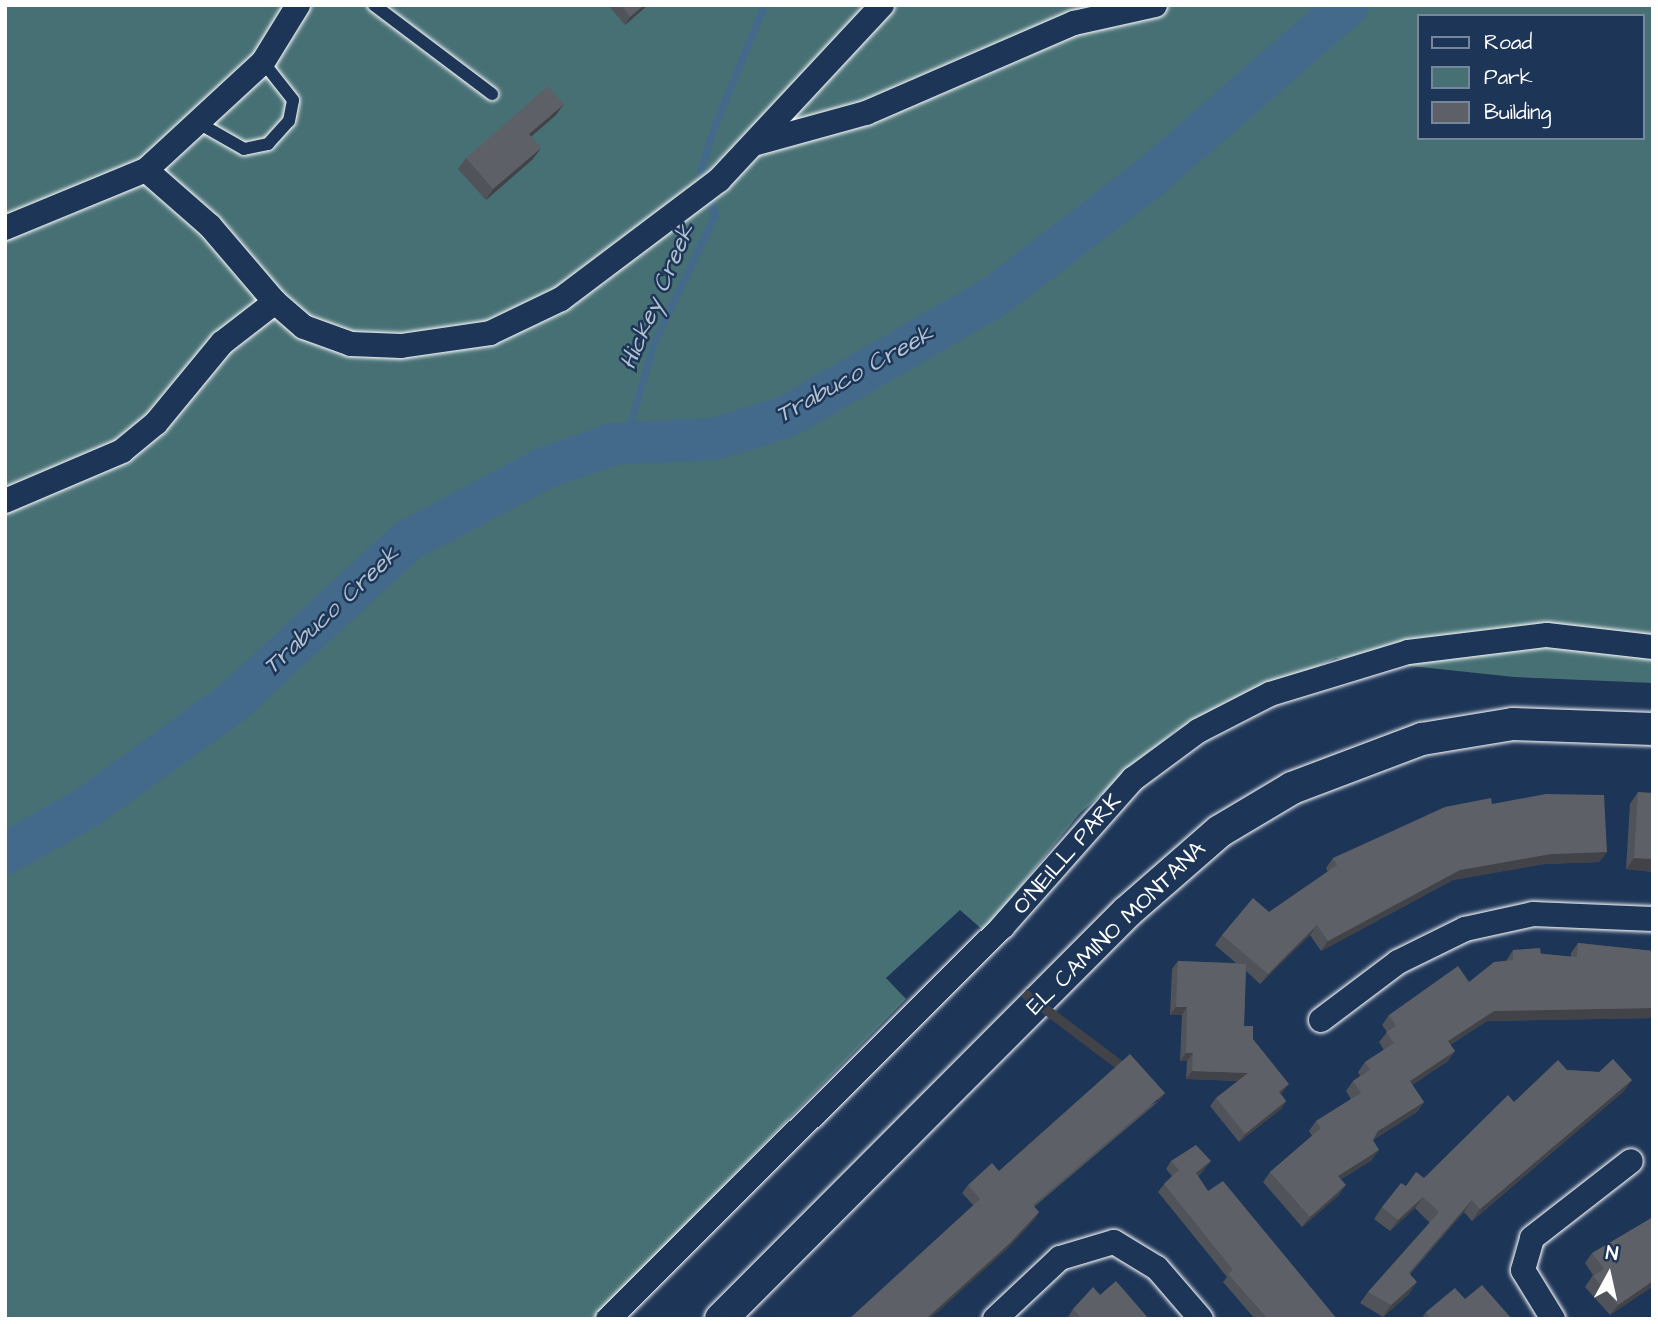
<!DOCTYPE html>
<style>
body{margin:0}
#map{position:relative;width:1658px;height:1324px;overflow:hidden;background:#1d3557;font-family:"Architects Daughter",sans-serif}
div>[style]{position:absolute}
.green>*{inset:0;background:#477075}
.stream>*{height:7px;margin:-3.5px;padding:0 3.5px;transform-origin:3.5px;border-radius:3.5px;background:#436a8b}
.river>*{height:42px;margin:-21px;padding:0 21px;transform-origin:21px;border-radius:21px;background:#436a8b}
.roads{filter:drop-shadow(0 0 2px #fff) drop-shadow(0 0 2px #fff)}
.service>*{height:12px;margin:-6px;padding:0 6px;transform-origin:6px;border-radius:6px;background:#1d3557}
.minor>*{height:24px;margin:-12px;padding:0 12px;transform-origin:12px;border-radius:12px;background:#1d3557}
.tertiary>*{height:32px;margin:-16px;padding:0 16px;transform-origin:16px;border-radius:16px;background:#1d3557}
.wall>*{inset:0;background:#505359}
.shaded-wall>*{inset:0;background:#414348;transform-origin:0 0}
.building>*{inset:0;background:#5d6067}
span{translate:-50% -50%;white-space:nowrap;text-align:center;line-height:1.15;-webkit-text-stroke:5px #1d3557;paint-order:stroke}
.street-label{font-size:23px;color:#fff}
.water-label{font-size:24px;color:#b4c3d1;font-style:italic}
.frame{position:absolute;inset:0;border:7px solid #fff;pointer-events:none}
.legend{position:absolute;left:1417px;top:14px;width:228px;height:126px;box-sizing:border-box;background:#1d3557;border:2px solid #77869a;margin:0;padding:9px 12px;list-style:none;font-size:21px;color:#fff}
.legend li{display:flex;align-items:center;gap:14px;height:35px}
.legend b{width:35px;border:2px solid #77869a}
.north{position:absolute;left:1574px;top:1240px;width:70px;height:70px;-webkit-text-stroke:5px #1d3557;paint-order:stroke;rotate:8deg;font-size:19px;font-weight:700;line-height:28px;text-align:center;color:#fff}
.north::after{content:'';display:block;margin:auto;width:24px;height:32px;background:#fff;clip-path:polygon(50% 0,100% 100%,50% 72%,0 100%)}
</style>
<div id="map">
<div class="green">
<i style="clip-path:polygon(evenodd,5px 5px,1653px 5px,1653px 683px,1514px 677px,1336px 658px,1175px 731px,1080px 813px,984px 931px,960px 910px,886px 978px,906px 999px,593px 1319px,5px 1319px,5px 5px,1418px 16px,1642px 16px,1642px 138px,1418px 138px,1418px 16px)"></i>
</div>
<div class="stream">
<i style="left:704px;top:184px;width:14px;rotate:-107deg"></i>
<i style="left:700px;top:171px;width:46px;rotate:-72.3deg"></i>
<i style="left:714px;top:127px;width:132px;rotate:-67.7deg"></i>
<i style="left:613px;top:444px;width:26px;rotate:-50deg"></i>
<i style="left:630px;top:424px;width:85px;rotate:-73.7deg"></i>
<i style="left:654px;top:342px;width:142px;rotate:-64.5deg"></i>
<i style="left:715px;top:214px;width:20px;rotate:-110deg"></i>
</div>
<div class="river">
<i style="left:5px;top:854px;width:97px;rotate:-29.7deg"></i>
<i style="left:89px;top:806px;width:178px;rotate:-35.8deg"></i>
<i style="left:233px;top:702px;width:237px;rotate:-42.8deg"></i>
<i style="left:407px;top:541px;width:156px;rotate:-27.9deg"></i>
<i style="left:545px;top:468px;width:72px;rotate:-19.4deg"></i>
<i style="left:613px;top:444px;width:101px;rotate:-2.8deg"></i>
<i style="left:714px;top:439px;width:75px;rotate:-17deg"></i>
<i style="left:786px;top:417px;width:240px;rotate:-30deg"></i>
<i style="left:994px;top:297px;width:200px;rotate:-37.5deg"></i>
<i style="left:1153px;top:175px;width:259px;rotate:-41.1deg"></i>
</div>
<div class="roads">
<div class="service">
<i style="left:374px;top:5px;width:148px;rotate:37deg"></i>
<i style="left:202px;top:125px;width:48px;rotate:29.7deg"></i>
<i style="left:244px;top:149px;width:25px;rotate:-12deg"></i>
<i style="left:268px;top:144px;width:31px;rotate:-48deg"></i>
<i style="left:289px;top:121px;width:21px;rotate:-79deg"></i>
<i style="left:293px;top:100px;width:48px;rotate:-128.3deg"></i>
</div>
<div class="minor">
<i style="left:757px;top:143px;width:113px;rotate:-15.4deg"></i>
<i style="left:866px;top:113px;width:227px;rotate:-23.4deg"></i>
<i style="left:1074px;top:23px;width:83px;rotate:-12.5deg"></i>
<i style="left:146px;top:170px;width:85px;rotate:41.2deg"></i>
<i style="left:210px;top:226px;width:100px;rotate:49.5deg"></i>
<i style="left:5px;top:228px;width:152px;rotate:-22.4deg"></i>
<i style="left:146px;top:170px;width:159px;rotate:-42.7deg"></i>
<i style="left:263px;top:62px;width:67px;rotate:-58.4deg"></i>
<i style="left:5px;top:501px;width:127px;rotate:-23.1deg"></i>
<i style="left:122px;top:451px;width:44px;rotate:-39.5deg"></i>
<i style="left:156px;top:423px;width:104px;rotate:-50.5deg"></i>
<i style="left:222px;top:343px;width:67px;rotate:-37.7deg"></i>
<i style="left:275px;top:302px;width:38px;rotate:41deg"></i>
<i style="left:304px;top:327px;width:50px;rotate:19.9deg"></i>
<i style="left:351px;top:344px;width:50px;rotate:2.3deg"></i>
<i style="left:401px;top:346px;width:90px;rotate:-8.3deg"></i>
<i style="left:490px;top:333px;width:79px;rotate:-25.6deg"></i>
<i style="left:561px;top:299px;width:198px;rotate:-37deg"></i>
<i style="left:719px;top:180px;width:239px;rotate:-47deg"></i>
<i style="left:1321px;top:1020px;width:96px;rotate:-37deg"></i>
<i style="left:1398px;top:962px;width:75px;rotate:-26.2deg"></i>
<i style="left:1465px;top:929px;width:70px;rotate:-12.4deg"></i>
<i style="left:1533px;top:914px;width:120px;rotate:2.4deg"></i>
<i style="left:608px;top:1319px;width:556px;rotate:-44.85deg"></i>
<i style="left:1002px;top:927px;width:198px;rotate:-48.5deg"></i>
<i style="left:1133px;top:779px;width:81px;rotate:-36.4deg"></i>
<i style="left:1198px;top:731px;width:81px;rotate:-27.2deg"></i>
<i style="left:1270px;top:694px;width:144px;rotate:-16.9deg"></i>
<i style="left:1408px;top:652px;width:140px;rotate:-7deg"></i>
<i style="left:1547px;top:635px;width:107px;rotate:6.5deg"></i>
<i style="left:995px;top:1319px;width:89px;rotate:-43.2deg"></i>
<i style="left:1060px;top:1258px;width:56px;rotate:-16.5deg"></i>
<i style="left:1114px;top:1242px;width:50px;rotate:31.2deg"></i>
<i style="left:1157px;top:1268px;width:67px;rotate:49.2deg"></i>
<i style="left:1553px;top:1319px;width:57px;rotate:-121.5deg"></i>
<i style="left:1523px;top:1270px;width:33px;rotate:-74deg"></i>
<i style="left:1532px;top:1238px;width:125px;rotate:-37.9deg"></i>
</div>
<div class="tertiary">
<i style="left:721px;top:1319px;width:575px;rotate:-45.07deg"></i>
<i style="left:1127px;top:912px;width:123px;rotate:-41.1deg"></i>
<i style="left:1220px;top:831px;width:84px;rotate:-30.8deg"></i>
<i style="left:1292px;top:788px;width:139px;rotate:-20.7deg"></i>
<i style="left:1422px;top:739px;width:92px;rotate:-9.4deg"></i>
<i style="left:1513px;top:724px;width:140px;rotate:2deg"></i>
</div>
</div>
<div class="wall">
<i style="clip-path:polygon(608px 5px,648px 5px,625px 25px)"></i>
<i style="clip-path:polygon(556px 115px,531px 137px,541px 148px,533px 159px,486px 200px,458px 169px,466px 158px)"></i>
<i style="clip-path:polygon(1638px 792px,1653px 872px,1626px 869px,1630px 804px)"></i>
<i style="clip-path:polygon(1492px 804px,1607px 852px,1599px 862px,1544px 864px,1453px 880px,1321px 951px,1310px 935px,1260px 984px,1246px 971px,1244px 1026px,1283px 1092px,1281px 1094px,1286px 1101px,1281px 1109px,1239px 1142px,1210px 1106px,1216px 1098px,1238px 1081px,1186px 1079px,1187px 1061px,1180px 1061px,1182px 1015px,1170px 1015px,1172px 969px,1178px 961px,1236px 963px,1215px 945px,1222px 935px,1269px 912px,1328px 872px,1326px 868px,1333px 858px)"></i>
<i style="clip-path:polygon(1578px 943px,1653px 951px,1653px 1018px,1487px 1021px,1450px 1045px,1455px 1051px,1448px 1061px,1412px 1085px,1424px 1102px,1417px 1112px,1373px 1140px,1372px 1160px,1341px 1179px,1339px 1195px,1302px 1227px,1263px 1182px,1270px 1172px,1312px 1136px,1309px 1131px,1316px 1121px,1351px 1099px,1346px 1091px,1353px 1081px,1360px 1076px,1358px 1072px,1365px 1062px,1384px 1050px,1379px 1042px,1387px 1032px,1382px 1025px,1389px 1015px,1469px 982px,1506px 961px,1513px 950px,1571px 957px,1571px 953px)"></i>
<i style="clip-path:polygon(1567px 1070px,1599px 1072px,1632px 1080px,1623px 1092px,1472px 1221px,1464px 1212px,1410px 1274px,1409px 1294px,1383px 1317px,1360px 1303px,1368px 1292px,1430px 1223px,1415px 1208px,1390px 1231px,1374px 1219px,1382px 1207px,1406px 1186px,1424px 1178px,1514px 1102px)"></i>
<i style="clip-path:polygon(1159px 1101px,1034px 1207px,1039px 1212px,1034px 1220px,1005px 1251px,973px 1205px,962px 1193px,968px 1185px)"></i>
<i style="clip-path:polygon(1171px 1161px,1205px 1169px,1198px 1176px,1208px 1191px,1337px 1319px,1255px 1319px,1223px 1282px,1227px 1277px,1158px 1192px,1164px 1184px,1172px 1176px,1166px 1169px)"></i>
<i style="clip-path:polygon(1592px 1253px,1653px 1286px,1610px 1315px,1585px 1287px,1593px 1275px,1585px 1263px)"></i>
<i style="clip-path:polygon(1100px 1295px,1149px 1319px,1070px 1319px,1068px 1317px,1073px 1309px)"></i>
<i style="clip-path:polygon(1465px 1299px,1512px 1319px,1421px 1319px,1426px 1312px)"></i>
</div>
<div class="shaded-wall">
<i style="clip-path:polygon(644px 5px,648px 5px,625px 25px,630px 17px)"></i>
<i style="clip-path:polygon(564px 104px,556px 115px,521px 145px,529px 134px)"></i>
<i style="clip-path:polygon(541px 148px,533px 159px,486px 200px,493px 189px)"></i>
<i style="clip-path:polygon(1607px 852px,1599px 862px,1544px 864px,1453px 880px,1321px 951px,1328px 941px,1460px 870px,1551px 854px)"></i>
<i style="clip-path:polygon(1634px 858px,1653px 859px,1653px 872px,1626px 869px)"></i>
<i style="clip-path:polygon(1317px 925px,1310px 935px,1260px 984px,1268px 974px)"></i>
<i style="clip-path:polygon(1176px 1007px,1187px 1007px,1182px 1015px,1170px 1015px)"></i>
<i style="clip-path:polygon(1653px 1008px,1653px 1018px,1487px 1021px,1441px 1051px,1448px 1041px,1494px 1011px)"></i>
<i style="clip-path:polygon(1455px 1051px,1448px 1061px,1403px 1091px,1410px 1081px)"></i>
<i style="clip-path:polygon(1186px 1053px,1193px 1053px,1187px 1061px,1180px 1061px)"></i>
<i style="clip-path:polygon(1192px 1071px,1248px 1073px,1242px 1081px,1186px 1079px)"></i>
<i style="clip-path:polygon(1632px 1080px,1623px 1092px,1472px 1221px,1480px 1209px)"></i>
<i style="clip-path:polygon(1289px 1084px,1283px 1092px,1273px 1100px,1279px 1092px)"></i>
<i style="left:1165px;top:1093px;width:10px;height:173px;rotate:127deg"></i>
<i style="clip-path:polygon(1286px 1101px,1281px 1109px,1239px 1142px,1245px 1134px)"></i>
<i style="clip-path:polygon(1424px 1102px,1417px 1112px,1371px 1141px,1378px 1131px)"></i>
<i style="clip-path:polygon(1379px 1150px,1372px 1160px,1331px 1186px,1338px 1176px)"></i>
<i style="clip-path:polygon(1211px 1161px,1205px 1169px,1190px 1181px,1196px 1173px)"></i>
<i style="clip-path:polygon(1346px 1185px,1339px 1195px,1302px 1227px,1310px 1217px)"></i>
<i style="clip-path:polygon(1423px 1197px,1415px 1208px,1390px 1231px,1398px 1220px)"></i>
<i style="clip-path:polygon(1472px 1200px,1464px 1212px,1400px 1284px,1409px 1273px)"></i>
<i style="clip-path:polygon(1039px 1212px,1034px 1220px,1005px 1251px,930px 1319px,926px 1319px)"></i>
<i style="clip-path:polygon(1653px 1281px,1653px 1286px,1610px 1315px,1618px 1305px)"></i>
<i style="clip-path:polygon(1417px 1282px,1409px 1294px,1383px 1317px,1391px 1305px)"></i>
</div>
<div class="building">
<i style="clip-path:polygon(621px 5px,644px 5px,630px 17px)"></i>
<i style="clip-path:polygon(548px 86px,564px 104px,529px 134px,541px 148px,493px 189px,466px 158px)"></i>
<i style="clip-path:polygon(1638px 792px,1653px 793px,1653px 859px,1634px 858px)"></i>
<i style="clip-path:polygon(1546px 794px,1604px 795px,1607px 852px,1551px 854px,1460px 870px,1328px 941px,1317px 925px,1268px 974px,1222px 935px,1253px 898px,1269px 912px,1337px 865px,1333px 858px,1445px 807px,1491px 798px,1492px 804px)"></i>
<i style="clip-path:polygon(1578px 943px,1653px 951px,1653px 1008px,1494px 1011px,1448px 1041px,1455px 1051px,1410px 1081px,1424px 1102px,1378px 1131px,1373px 1140px,1379px 1150px,1338px 1176px,1346px 1185px,1310px 1217px,1270px 1172px,1321px 1128px,1316px 1121px,1361px 1093px,1353px 1081px,1370px 1070px,1365px 1062px,1394px 1043px,1386px 1032px,1396px 1026px,1389px 1015px,1458px 966px,1469px 982px,1494px 962px,1513px 960px,1513px 950px,1540px 948px,1541px 954px,1577px 957px)"></i>
<i style="clip-path:polygon(1178px 961px,1246px 964px,1244px 1026px,1253px 1026px,1253px 1039px,1289px 1084px,1279px 1092px,1286px 1101px,1245px 1134px,1216px 1098px,1248px 1073px,1192px 1071px,1193px 1053px,1186px 1053px,1187px 1007px,1176px 1007px)"></i>
<i style="clip-path:polygon(1130px 1054px,1165px 1093px,1033px 1205px,1039px 1212px,1010px 1243px,926px 1319px,849px 1319px,980px 1199px,968px 1185px,992px 1163px,999px 1171px)"></i>
<i style="clip-path:polygon(1613px 1059px,1632px 1080px,1480px 1209px,1472px 1200px,1409px 1273px,1417px 1282px,1391px 1305px,1368px 1292px,1439px 1212px,1423px 1197px,1398px 1220px,1382px 1207px,1401px 1183px,1406px 1186px,1416px 1172px,1424px 1178px,1508px 1095px,1514px 1102px,1558px 1060px,1567px 1070px,1599px 1072px)"></i>
<i style="clip-path:polygon(1196px 1145px,1211px 1161px,1196px 1173px,1208px 1191px,1223px 1181px,1337px 1319px,1268px 1319px,1228px 1274px,1233px 1270px,1164px 1184px,1179px 1170px,1171px 1161px)"></i>
<i style="clip-path:polygon(1653px 1217px,1653px 1281px,1618px 1305px,1593px 1276px,1604px 1269px,1592px 1253px)"></i>
<i style="clip-path:polygon(1116px 1281px,1149px 1319px,1082px 1319px,1073px 1309px,1093px 1287px,1100px 1295px)"></i>
<i style="clip-path:polygon(1482px 1285px,1512px 1319px,1431px 1319px,1426px 1312px,1455px 1288px,1465px 1299px)"></i>
</div>
<div class="street-label">
<span style="left:1067px;top:854px;rotate:-49deg">O'NEILL PARK</span>
<span style="left:1116px;top:928px;rotate:-44deg">EL CAMINO MONTANA</span>
</div>
<div class="water-label">
<span style="left:658px;top:297px;rotate:-67deg">Hickey Creek</span>
<span style="left:855px;top:375px;rotate:-29deg">Trabuco Creek</span>
<span style="left:332px;top:611px;rotate:-43deg">Trabuco Creek</span>
</div>
<div class="frame"></div>
<ul class="legend">
<li><b style="height:9px;background:#1d3557"></b>Road</li>
<li><b style="height:19px;background:#477075"></b>Park</li>
<li><b style="height:19px;background:#5d6067"></b>Building</li>
</ul>
<div class="north">N</div>
</div>
